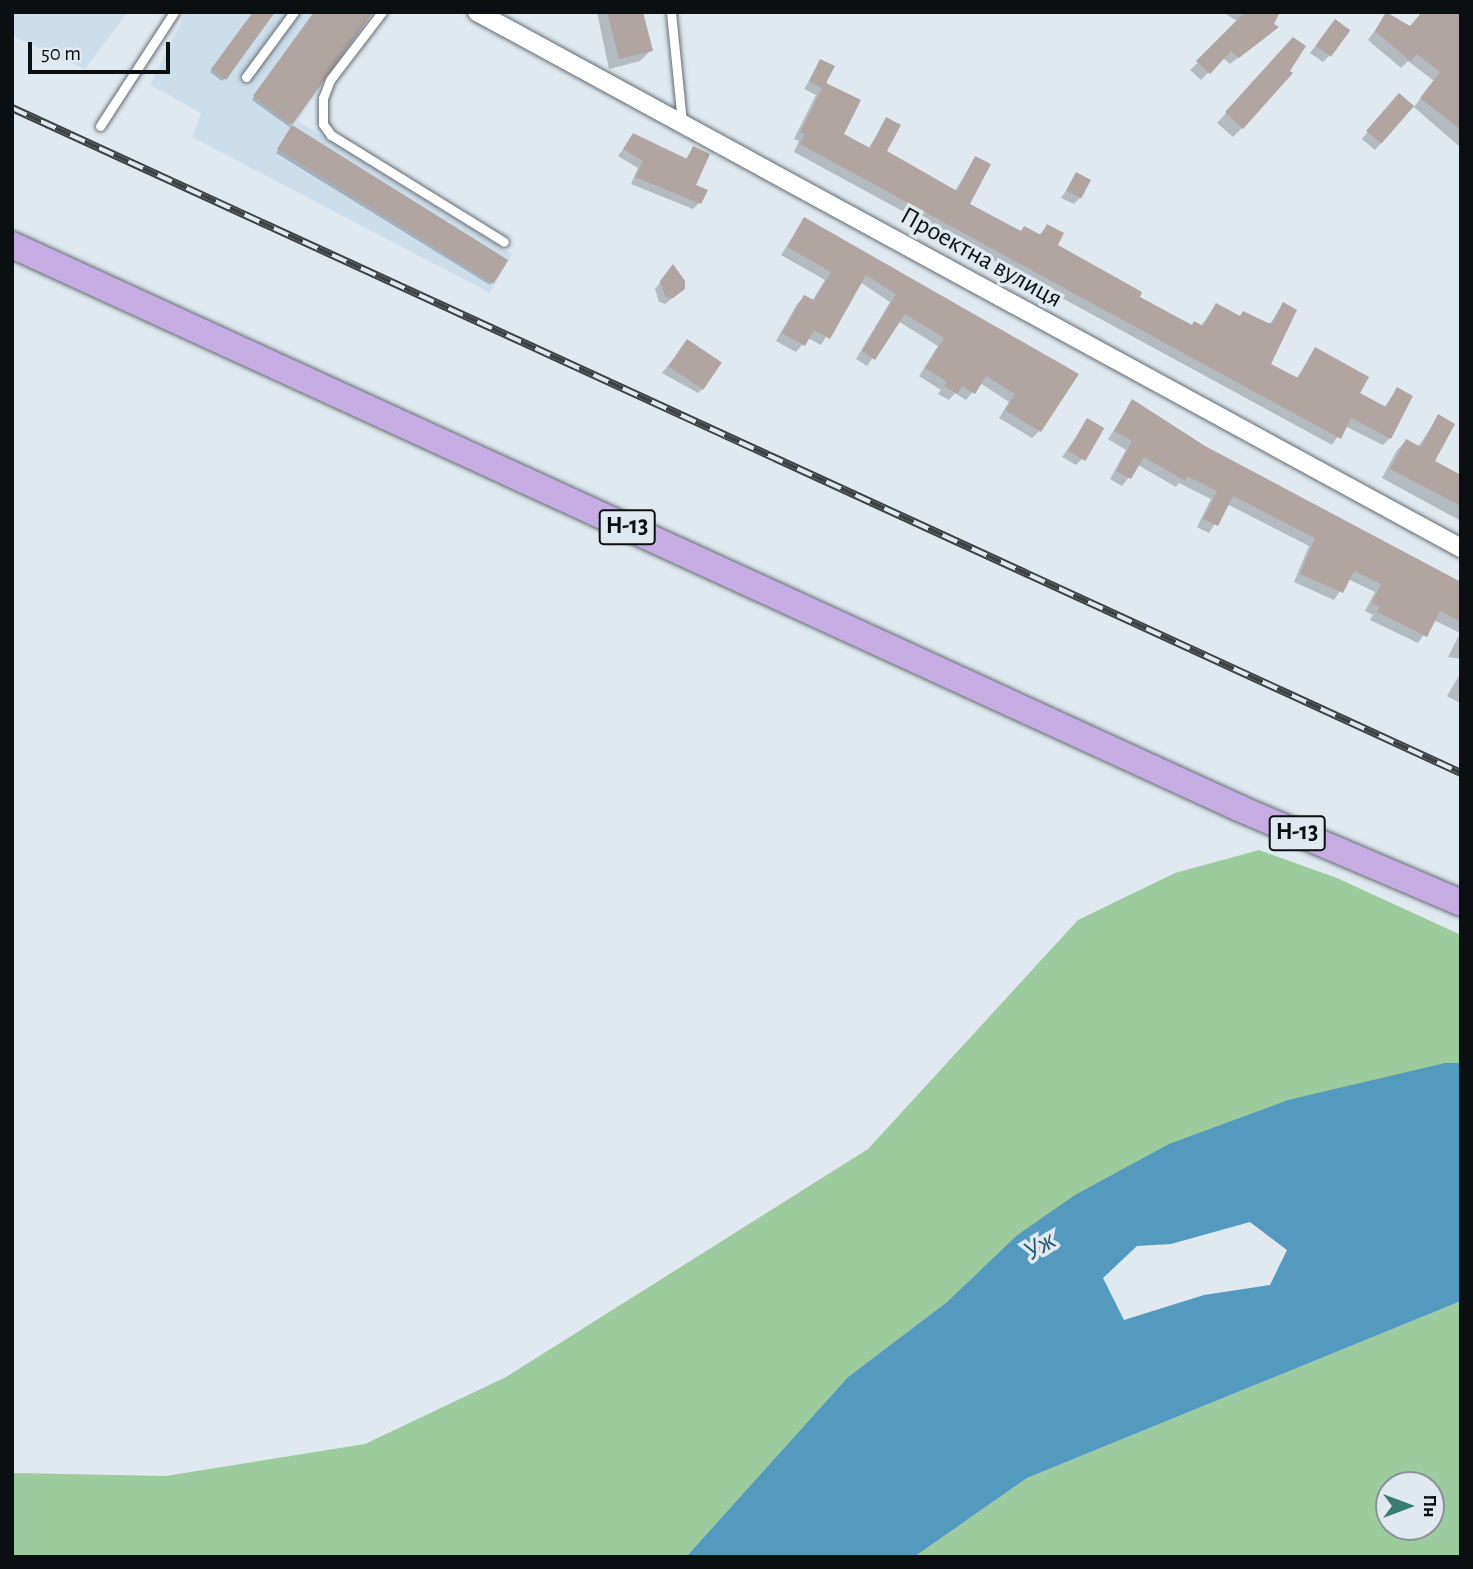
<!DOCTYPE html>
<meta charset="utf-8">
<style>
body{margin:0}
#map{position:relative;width:1473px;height:1569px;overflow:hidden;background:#e0e9f0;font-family:"Alegreya Sans",sans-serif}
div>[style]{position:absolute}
.built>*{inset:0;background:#cddde9}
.green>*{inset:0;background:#9ccb9e}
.water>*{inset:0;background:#549abf}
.shadow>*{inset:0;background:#0003}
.building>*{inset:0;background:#b0a5a0;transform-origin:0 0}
.roads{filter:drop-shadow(0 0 2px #626a70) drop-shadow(0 0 2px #626a70)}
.service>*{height:9px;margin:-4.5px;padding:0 4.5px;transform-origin:4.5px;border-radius:4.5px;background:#fff}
.minor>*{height:18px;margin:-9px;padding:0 9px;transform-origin:9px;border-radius:9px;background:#fff}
.primary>*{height:26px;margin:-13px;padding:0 13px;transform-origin:13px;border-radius:13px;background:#c5ace2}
.rail>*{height:8px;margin-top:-4px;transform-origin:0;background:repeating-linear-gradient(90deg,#e0e9f0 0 16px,#3d4245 0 32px);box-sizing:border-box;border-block:2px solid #3d4245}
span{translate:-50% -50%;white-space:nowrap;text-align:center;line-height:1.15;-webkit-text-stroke:7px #e0e9f0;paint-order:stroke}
.shield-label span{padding:2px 5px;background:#e0e9f0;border:2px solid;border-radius:5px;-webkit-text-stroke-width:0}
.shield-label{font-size:24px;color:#0c0f11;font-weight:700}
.street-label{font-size:26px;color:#0c0f11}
.water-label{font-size:28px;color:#1e556f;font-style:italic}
.frame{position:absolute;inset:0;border:14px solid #0c0f11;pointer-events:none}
.north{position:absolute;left:1375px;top:1471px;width:70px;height:70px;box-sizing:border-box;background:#e0e9f0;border:2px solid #8b9297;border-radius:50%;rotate:90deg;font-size:19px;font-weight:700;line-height:28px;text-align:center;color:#0c0f11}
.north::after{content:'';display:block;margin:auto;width:24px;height:32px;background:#3a7d70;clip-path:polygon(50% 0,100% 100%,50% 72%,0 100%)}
.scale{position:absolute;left:28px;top:42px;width:142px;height:32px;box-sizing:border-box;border:4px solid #0c0f11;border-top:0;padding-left:9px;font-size:21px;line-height:24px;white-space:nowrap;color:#0c0f11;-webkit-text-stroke:5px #e0e9f0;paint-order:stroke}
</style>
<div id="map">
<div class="built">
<i style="clip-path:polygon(12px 12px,128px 12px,85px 69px,12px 36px)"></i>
<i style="clip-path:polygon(186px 12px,374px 12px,298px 121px,512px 254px,490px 293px,192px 137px,201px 113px,150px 85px)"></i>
</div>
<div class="green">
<i style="clip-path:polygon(1259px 850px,1337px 878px,1461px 935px,1461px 1063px,1288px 1100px,1016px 1236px,947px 1302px,848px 1377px,686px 1557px,12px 1557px,12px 1473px,166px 1476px,365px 1444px,506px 1377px,868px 1149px,1078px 920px,1175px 873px)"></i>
<i style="clip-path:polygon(evenodd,1461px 1301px,1461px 1557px,914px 1557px,1027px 1478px,1461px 1301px,1389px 1485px,1431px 1485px,1431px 1527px,1389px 1527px,1389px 1485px)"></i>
</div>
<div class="water">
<i style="clip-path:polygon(evenodd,1445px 1063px,1461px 1063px,1461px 1301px,1027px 1478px,914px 1557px,686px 1557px,848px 1377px,947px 1302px,1016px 1236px,1075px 1195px,1169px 1144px,1288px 1100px,1445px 1063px,1250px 1222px,1287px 1250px,1270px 1285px,1204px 1295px,1124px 1320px,1103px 1278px,1137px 1246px,1171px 1244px,1250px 1222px)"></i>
</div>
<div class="shadow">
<i style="clip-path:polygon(254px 12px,224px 79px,222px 81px,210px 72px)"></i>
<i style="clip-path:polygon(315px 12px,371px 12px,290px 125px,506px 259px,490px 285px,276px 153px,291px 128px,252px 100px)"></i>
<i style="clip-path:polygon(597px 12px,643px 12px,651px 50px,640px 61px,609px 69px)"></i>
<i style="clip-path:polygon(1223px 12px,1278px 12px,1272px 24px,1276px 28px,1230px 64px,1223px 58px,1201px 80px,1190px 70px,1240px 23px)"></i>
<i style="clip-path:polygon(1461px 12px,1460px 147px,1414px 107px,1434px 81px,1408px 61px,1401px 68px,1368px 40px,1387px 14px,1410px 28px)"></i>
<i style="clip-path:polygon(1329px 28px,1329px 56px,1323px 62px,1310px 53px)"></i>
<i style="clip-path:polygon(1284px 49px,1242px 128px,1233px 137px,1217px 123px)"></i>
<i style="clip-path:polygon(821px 61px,842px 135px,868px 149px,887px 119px,885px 152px,955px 191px,975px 158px,967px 204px,1020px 232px,1024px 228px,1039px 235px,1047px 226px,1055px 246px,1138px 298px,1191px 326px,1201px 326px,1216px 305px,1239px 318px,1270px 324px,1283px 305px,1269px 365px,1296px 379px,1315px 349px,1358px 394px,1384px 408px,1397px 389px,1390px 438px,1383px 445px,1345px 426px,1332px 445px,794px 152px,799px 141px,794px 139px,816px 95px,804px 89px)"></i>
<i style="clip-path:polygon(1392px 102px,1381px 143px,1375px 150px,1362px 139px)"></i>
<i style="clip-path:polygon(634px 135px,685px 160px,693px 148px,694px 185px,699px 203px,693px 209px,631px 184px,638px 168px,618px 156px)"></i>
<i style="clip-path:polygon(1077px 174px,1080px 198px,1074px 204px,1061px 198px)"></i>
<i style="clip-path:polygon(804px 219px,1077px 374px,1039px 431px,1032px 438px,999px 418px,1009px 402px,980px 383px,966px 400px,955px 393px,949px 400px,938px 394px,941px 390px,919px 376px,938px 346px,898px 321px,867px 366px,856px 359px,890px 302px,860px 282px,821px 345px,808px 338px,796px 352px,776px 341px,797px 304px,804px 297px,812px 301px,825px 280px,781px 255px)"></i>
<i style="clip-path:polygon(672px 267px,684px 289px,665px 304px,659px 302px,655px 289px)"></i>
<i style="clip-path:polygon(687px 342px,705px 387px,698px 393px,662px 373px)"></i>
<i style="clip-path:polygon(1132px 402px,1204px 447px,1461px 588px,1461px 659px,1448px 657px,1460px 633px,1434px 620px,1418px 643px,1370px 620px,1373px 615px,1365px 611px,1375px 592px,1348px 579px,1334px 600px,1294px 582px,1309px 546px,1227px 504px,1209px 533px,1197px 527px,1211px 499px,1179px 483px,1176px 487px,1138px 465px,1122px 486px,1110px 479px,1126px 450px,1108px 439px)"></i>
<i style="clip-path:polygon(1438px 417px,1433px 461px,1461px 476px,1461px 521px,1382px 478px,1397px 450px,1406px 441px,1418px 447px)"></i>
<i style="clip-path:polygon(1088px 420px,1082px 459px,1076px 465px,1062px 457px)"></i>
<i style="clip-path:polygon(1461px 672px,1461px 700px,1458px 702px,1447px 696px)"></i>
</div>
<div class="building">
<i style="clip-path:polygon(253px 12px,275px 12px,226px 80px,211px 69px)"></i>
<i style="clip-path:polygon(314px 12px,373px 12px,292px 125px,253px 96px)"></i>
<i style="clip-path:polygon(607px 12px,643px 12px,653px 51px,619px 59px)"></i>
<i style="clip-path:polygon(1245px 12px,1280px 12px,1274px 24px,1279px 27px,1239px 58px,1231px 51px,1210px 74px,1196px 61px)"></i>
<i style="clip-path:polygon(1386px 12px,1410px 26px,1422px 12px,1461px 12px,1461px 130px,1420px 98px,1440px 72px,1417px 54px,1410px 61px,1375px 31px)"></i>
<i style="left:1335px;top:19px;width:19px;height:33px;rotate:36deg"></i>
<i style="clip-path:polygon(1293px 37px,1306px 46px,1290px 71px,1293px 73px,1243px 129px,1225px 112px)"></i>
<i style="clip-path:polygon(820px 59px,835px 66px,826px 83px,861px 100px,844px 134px,870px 148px,886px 117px,901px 125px,887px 151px,957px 191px,975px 156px,991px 164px,970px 204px,1021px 231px,1024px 226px,1041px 235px,1047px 224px,1064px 233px,1058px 245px,1142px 292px,1140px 297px,1192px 325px,1194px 321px,1203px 326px,1216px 303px,1240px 316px,1243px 311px,1268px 323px,1272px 323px,1283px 302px,1297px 310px,1271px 364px,1298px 378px,1315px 347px,1369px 377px,1360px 393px,1386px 407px,1397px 387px,1413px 396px,1391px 439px,1351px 418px,1341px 439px,800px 144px,805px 134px,800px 132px,822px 88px,809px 81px)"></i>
<i style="left:1399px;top:93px;width:20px;height:50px;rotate:41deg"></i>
<i style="left:292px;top:125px;width:255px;height:28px;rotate:32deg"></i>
<i style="clip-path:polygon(633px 133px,687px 159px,693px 146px,710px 154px,696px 185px,708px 190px,701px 204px,635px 177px,643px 161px,623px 149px)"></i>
<i style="left:1076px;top:172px;width:17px;height:21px;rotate:28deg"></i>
<i style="clip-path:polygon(804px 217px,1079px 374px,1041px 432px,1005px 410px,1015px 394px,986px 376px,975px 394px,962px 386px,957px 394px,944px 386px,947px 382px,925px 368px,944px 338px,905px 314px,875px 360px,862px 351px,896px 294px,866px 275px,830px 339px,814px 330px,805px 346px,782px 333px,804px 295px,814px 300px,831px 272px,787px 247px)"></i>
<i style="clip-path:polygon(673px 264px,685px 281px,685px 289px,673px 298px,665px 296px,660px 281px)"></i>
<i style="left:687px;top:339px;width:42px;height:33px;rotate:34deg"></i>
<i style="clip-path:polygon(1132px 399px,1205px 446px,1461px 582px,1461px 622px,1440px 611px,1427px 637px,1377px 612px,1380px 607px,1372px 603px,1381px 584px,1354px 571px,1343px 593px,1300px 574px,1315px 538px,1233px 496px,1218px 526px,1203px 519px,1217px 491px,1187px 476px,1185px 481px,1144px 457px,1131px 479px,1116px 471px,1132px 441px,1114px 431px)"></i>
<i style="clip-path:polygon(1438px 414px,1455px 424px,1435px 461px,1461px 475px,1461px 506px,1390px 469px,1406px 439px,1421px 447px)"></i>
<i style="left:1087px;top:418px;width:20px;height:38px;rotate:30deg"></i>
</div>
<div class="roads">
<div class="service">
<i style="left:382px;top:12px;width:86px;rotate:127.4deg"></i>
<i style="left:330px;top:80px;width:19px;rotate:111deg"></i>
<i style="left:323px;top:98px;width:26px;rotate:90deg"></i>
<i style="left:323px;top:124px;width:14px;rotate:54deg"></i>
<i style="left:331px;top:135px;width:203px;rotate:31.7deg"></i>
<i style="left:671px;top:12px;width:112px;rotate:84.3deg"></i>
<i style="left:246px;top:77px;width:81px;rotate:-53.6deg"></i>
<i style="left:100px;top:126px;width:136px;rotate:-57deg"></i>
</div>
<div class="minor">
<i style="left:477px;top:12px;width:1121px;rotate:28.58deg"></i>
</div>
<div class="primary">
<i style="left:12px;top:245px;width:1352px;rotate:24.65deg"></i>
<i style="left:1241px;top:809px;width:239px;rotate:23.1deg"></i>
</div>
</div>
<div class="rail">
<i style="left:12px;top:108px;width:1594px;rotate:24.65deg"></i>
</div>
<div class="shield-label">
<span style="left:627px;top:527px">Н-13</span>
<span style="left:1297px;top:833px">Н-13</span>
</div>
<div class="street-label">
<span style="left:981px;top:258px;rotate:29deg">Проектна вулиця</span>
</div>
<div class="water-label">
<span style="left:1040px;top:1246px;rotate:-31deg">Уж</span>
</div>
<div class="frame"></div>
<div class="north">Пн</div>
<div class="scale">50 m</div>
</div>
